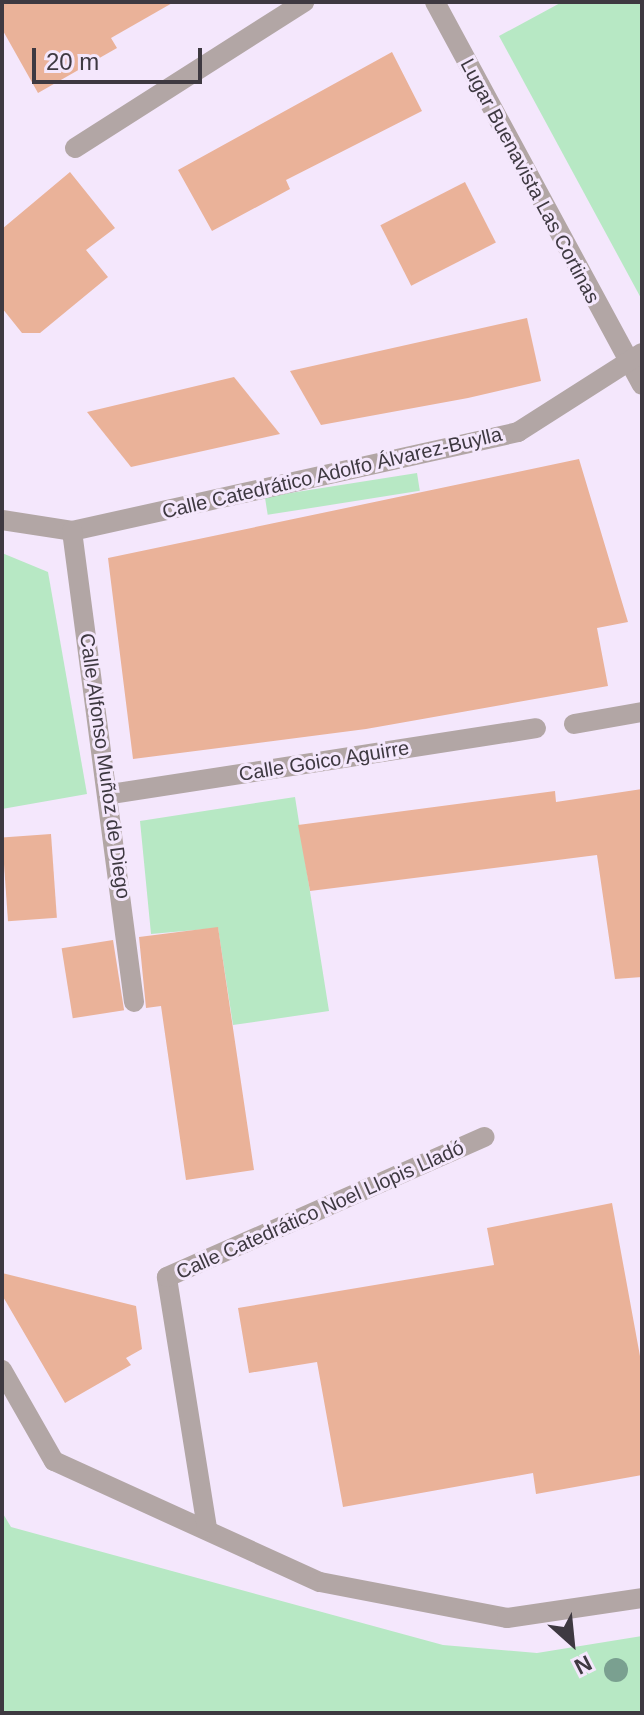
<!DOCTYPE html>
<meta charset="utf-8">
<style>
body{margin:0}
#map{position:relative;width:644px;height:1715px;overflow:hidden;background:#f4e7fc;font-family:Arial,sans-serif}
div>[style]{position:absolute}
.green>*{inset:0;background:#b7e8c4;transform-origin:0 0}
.building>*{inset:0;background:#eab299;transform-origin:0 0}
.street>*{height:20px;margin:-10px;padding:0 10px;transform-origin:10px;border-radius:10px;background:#b2a6a5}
.trees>*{width:24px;height:24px;margin:-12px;border-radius:50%;background:#7aa090}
span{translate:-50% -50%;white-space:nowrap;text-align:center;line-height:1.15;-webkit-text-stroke:6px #f4e7fc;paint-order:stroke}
.street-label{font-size:20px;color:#3e3941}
.frame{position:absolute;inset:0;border:4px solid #3e3941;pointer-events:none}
.north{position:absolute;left:532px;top:1603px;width:80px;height:80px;-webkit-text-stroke:6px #f4e7fc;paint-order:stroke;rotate:153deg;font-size:22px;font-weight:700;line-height:32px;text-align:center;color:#3e3941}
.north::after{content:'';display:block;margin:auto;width:28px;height:36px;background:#3e3941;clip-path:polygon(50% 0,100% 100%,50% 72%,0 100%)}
.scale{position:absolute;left:32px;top:48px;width:170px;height:36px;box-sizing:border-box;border:4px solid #3e3941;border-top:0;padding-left:10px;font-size:24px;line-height:28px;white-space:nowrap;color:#3e3941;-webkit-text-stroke:6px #f4e7fc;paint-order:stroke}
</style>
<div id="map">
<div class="green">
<i style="clip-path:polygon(562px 2px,642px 2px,642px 300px,499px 36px)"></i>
<i style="left:417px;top:473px;width:18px;height:154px;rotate:81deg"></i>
<i style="clip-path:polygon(2px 553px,48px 572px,87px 794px,2px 809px)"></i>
<i style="clip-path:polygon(295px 797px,329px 1011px,233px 1025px,218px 928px,151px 934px,140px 821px)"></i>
<i style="clip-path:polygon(2px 1512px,11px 1527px,443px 1645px,537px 1653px,642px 1636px,642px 1713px,2px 1713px)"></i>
</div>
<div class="building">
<i style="clip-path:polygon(2px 2px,174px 2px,111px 38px,117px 48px,38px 93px,2px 29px)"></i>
<i style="clip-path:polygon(392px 52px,422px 111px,286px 180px,290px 189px,212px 231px,178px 170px)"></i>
<i style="clip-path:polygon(70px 172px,115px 228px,86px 250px,108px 277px,40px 333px,22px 333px,2px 308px,2px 229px)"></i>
<i style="left:465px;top:182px;width:68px;height:95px;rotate:63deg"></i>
<i style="clip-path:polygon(527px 318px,541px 381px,468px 398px,321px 425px,290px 371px)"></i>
<i style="clip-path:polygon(234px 377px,280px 434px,131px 467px,87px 412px)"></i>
<i style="clip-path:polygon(579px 459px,628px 622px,597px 628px,608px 686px,366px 729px,133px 759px,108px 558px)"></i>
<i style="clip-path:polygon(642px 789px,642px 977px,615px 979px,597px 855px,310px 891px,298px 825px,555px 791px,556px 802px)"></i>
<i style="left:51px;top:834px;width:84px;height:49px;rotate:86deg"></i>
<i style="clip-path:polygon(218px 927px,254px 1170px,186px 1180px,161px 1006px,146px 1008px,139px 937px)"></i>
<i style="left:113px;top:940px;width:71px;height:52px;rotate:81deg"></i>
<i style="clip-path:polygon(612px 1203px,642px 1367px,642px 1475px,536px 1494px,533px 1473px,343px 1507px,317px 1362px,249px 1373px,238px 1308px,494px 1265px,487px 1228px)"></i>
<i style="clip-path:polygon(2px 1273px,136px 1306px,142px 1349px,126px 1358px,131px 1365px,65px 1403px,2px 1295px)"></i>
</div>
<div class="street">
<i style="left:435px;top:2px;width:435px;rotate:61.6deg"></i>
<i style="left:75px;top:148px;width:272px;rotate:-32.5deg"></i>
<i style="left:2px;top:520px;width:71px;rotate:8.9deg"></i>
<i style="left:72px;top:531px;width:457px;rotate:-12.5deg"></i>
<i style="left:518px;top:432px;width:147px;rotate:-32.5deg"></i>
<i style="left:72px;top:531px;width:475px;rotate:82.5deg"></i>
<i style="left:574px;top:724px;width:69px;rotate:-10deg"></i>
<i style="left:111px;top:794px;width:430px;rotate:-8.8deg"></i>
<i style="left:2px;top:1370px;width:105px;rotate:60.3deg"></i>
<i style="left:54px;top:1461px;width:292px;rotate:24.5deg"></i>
<i style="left:320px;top:1582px;width:190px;rotate:10.9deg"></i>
<i style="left:507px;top:1618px;width:136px;rotate:-8.4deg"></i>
<i style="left:207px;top:1528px;width:254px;rotate:-99.1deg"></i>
<i style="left:167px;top:1277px;width:347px;rotate:-23.8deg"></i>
</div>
<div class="trees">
<i style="left:616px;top:1670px"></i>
</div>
<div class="street-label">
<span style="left:530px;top:181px;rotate:62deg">Lugar Buenavista Las Cortinas</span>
<span style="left:332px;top:473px;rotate:-13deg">Calle Catedrático Adolfo Álvarez-Buylla</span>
<span style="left:324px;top:761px;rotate:-9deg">Calle Goico Aguirre</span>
<span style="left:105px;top:766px;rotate:82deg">Calle Alfonso Muñoz de Diego</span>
<span style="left:320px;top:1210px;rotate:-24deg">Calle Catedrático Noel Llopis Lladó</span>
</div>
<div class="frame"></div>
<div class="north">N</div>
<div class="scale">20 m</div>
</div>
